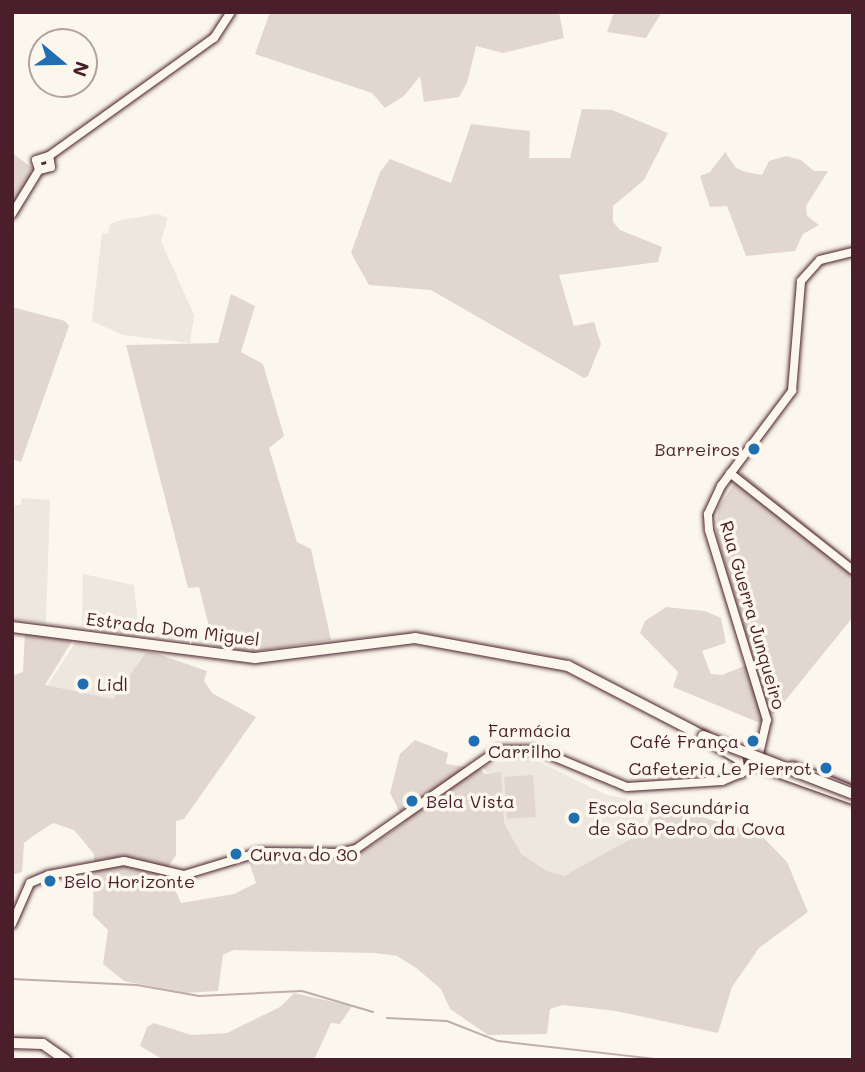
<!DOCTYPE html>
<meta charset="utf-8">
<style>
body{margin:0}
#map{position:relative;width:865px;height:1072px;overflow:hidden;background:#fbf7ec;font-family:Mali,sans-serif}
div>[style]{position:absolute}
.built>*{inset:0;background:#eee7de}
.green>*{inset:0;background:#e2d7d0;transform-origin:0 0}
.stream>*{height:2px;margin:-1px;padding:0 1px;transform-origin:1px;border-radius:1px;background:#bfadaa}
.roads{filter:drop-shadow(0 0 2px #4a1f2b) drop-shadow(0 0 2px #4a1f2b)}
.minor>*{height:8px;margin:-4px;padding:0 4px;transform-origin:4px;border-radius:4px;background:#fbf7ec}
.major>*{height:10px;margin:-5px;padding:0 5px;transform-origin:5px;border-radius:5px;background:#fbf7ec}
.bridges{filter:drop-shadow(0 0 2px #4a1f2b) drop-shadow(0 0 2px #4a1f2b)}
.major-bridge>*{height:10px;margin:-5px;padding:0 5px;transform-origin:5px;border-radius:5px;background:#fbf7ec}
.dots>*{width:19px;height:19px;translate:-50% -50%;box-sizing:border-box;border:4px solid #fbf7ec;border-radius:50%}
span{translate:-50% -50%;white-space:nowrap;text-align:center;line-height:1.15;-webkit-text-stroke:7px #fbf7ec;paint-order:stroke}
.poi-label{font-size:18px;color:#4a1f2b}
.right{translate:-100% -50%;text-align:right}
.left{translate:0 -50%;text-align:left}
.street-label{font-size:18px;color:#4a1f2b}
.frame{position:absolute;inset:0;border:14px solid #4a1f2b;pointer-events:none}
.north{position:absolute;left:28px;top:28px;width:70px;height:70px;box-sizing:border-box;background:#fbf7ec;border:2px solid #b4a19f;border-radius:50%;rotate:109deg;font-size:19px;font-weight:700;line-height:28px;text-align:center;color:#4a1f2b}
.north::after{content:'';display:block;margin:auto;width:24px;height:32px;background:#1f6fb2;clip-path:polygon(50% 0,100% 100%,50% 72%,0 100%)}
</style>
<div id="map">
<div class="built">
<i style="clip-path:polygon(158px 214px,168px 218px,161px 241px,194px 315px,190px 343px,123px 335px,92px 321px,102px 233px,108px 234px,110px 224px,121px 220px)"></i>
<i style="clip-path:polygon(22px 498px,50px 500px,46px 623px,12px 620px,12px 505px,21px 505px)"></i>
<i style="clip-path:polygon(83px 574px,134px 585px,139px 636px,82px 628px)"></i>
<i style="clip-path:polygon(77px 640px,147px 650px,113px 700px,47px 686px)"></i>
<i style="clip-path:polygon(518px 757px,533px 759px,607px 795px,649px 803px,641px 833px,562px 881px,539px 875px,503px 835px,498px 774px,487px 773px,484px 767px)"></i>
</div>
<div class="green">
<i style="clip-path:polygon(270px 12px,559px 12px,564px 38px,503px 53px,476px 46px,467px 83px,459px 97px,424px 102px,420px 76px,404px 96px,385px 108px,372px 93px,255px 54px)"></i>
<i style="clip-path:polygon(614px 12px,662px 12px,646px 38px,607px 32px)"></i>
<i style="clip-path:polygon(582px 109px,612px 110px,668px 133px,644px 180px,613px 206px,613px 222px,620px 230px,662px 247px,658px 262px,559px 275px,574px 326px,594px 322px,598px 335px,601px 344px,588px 376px,584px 378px,431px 290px,369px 285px,351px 253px,380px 172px,390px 159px,451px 183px,471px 124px,530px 131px,529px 158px,570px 158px)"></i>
<i style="clip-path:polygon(725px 152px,736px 168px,746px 172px,762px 175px,769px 161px,786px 156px,801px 160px,814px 171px,828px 171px,806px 206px,807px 216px,819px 225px,803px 234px,795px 251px,746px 256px,727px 206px,710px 207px,700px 176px,710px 172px)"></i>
<i style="clip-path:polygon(12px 153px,31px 167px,31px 177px,12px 210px)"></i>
<i style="clip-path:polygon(231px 294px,255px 306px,241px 352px,263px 364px,284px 436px,269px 448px,297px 542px,311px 549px,331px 640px,251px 652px,214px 646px,199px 587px,188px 588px,126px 345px,218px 343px)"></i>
<i style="clip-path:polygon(12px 307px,65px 321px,69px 326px,21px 462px,12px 459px)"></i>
<i style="clip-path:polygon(742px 472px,853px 563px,853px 617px,776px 712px,760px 723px,673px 687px,678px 672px,640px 633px,645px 621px,666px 607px,705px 611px,721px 618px,726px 643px,702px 651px,711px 674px,722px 675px,754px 662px,716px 536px,718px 508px)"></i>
<i style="clip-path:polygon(25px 632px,74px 638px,45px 685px,113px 699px,146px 652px,155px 653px,207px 671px,204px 681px,212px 693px,256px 717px,184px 819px,176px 821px,176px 855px,166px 870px,181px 903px,234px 894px,256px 883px,249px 862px,275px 853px,341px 860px,374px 844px,405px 822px,390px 793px,400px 754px,415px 740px,448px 753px,446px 764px,480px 769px,485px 774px,501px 772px,504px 823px,521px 854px,547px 871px,564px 876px,645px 831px,652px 810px,681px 811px,760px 834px,787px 862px,808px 912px,759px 948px,732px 987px,718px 1033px,616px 1011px,563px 1005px,550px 1009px,547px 1034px,488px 1035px,450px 1009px,441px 989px,416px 968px,397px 956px,375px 953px,234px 950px,223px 955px,218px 991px,185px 993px,124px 981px,103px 964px,108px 930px,93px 915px,94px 854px,74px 830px,53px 823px,33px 836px,24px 843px,22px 872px,12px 875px,12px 676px,23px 672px)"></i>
<i style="left:533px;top:775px;width:42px;height:29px;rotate:86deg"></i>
<i style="clip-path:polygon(294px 993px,352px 1006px,340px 1024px,331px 1023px,314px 1060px,164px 1060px,140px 1046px,147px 1027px,154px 1023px,191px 1035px,227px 1033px,280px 1007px)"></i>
</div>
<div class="stream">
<i style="left:12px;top:979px;width:125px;rotate:2.7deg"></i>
<i style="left:137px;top:985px;width:63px;rotate:10.1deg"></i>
<i style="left:199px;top:996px;width:103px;rotate:-2.8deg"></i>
<i style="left:302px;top:991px;width:74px;rotate:16.5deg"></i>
<i style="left:387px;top:1018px;width:60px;rotate:2.9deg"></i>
<i style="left:447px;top:1021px;width:55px;rotate:21.4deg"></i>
<i style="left:498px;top:1041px;width:169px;rotate:6.5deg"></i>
</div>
<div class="roads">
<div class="minor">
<i style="left:49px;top:156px;width:203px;rotate:-35.6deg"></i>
<i style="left:214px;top:38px;width:31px;rotate:-57deg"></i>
<i style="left:39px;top:170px;width:10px;rotate:-107deg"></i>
<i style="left:36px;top:160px;width:14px;rotate:-17deg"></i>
<i style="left:39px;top:170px;width:12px;rotate:-14deg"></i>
<i style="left:51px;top:167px;width:11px;rotate:-100deg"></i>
<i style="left:12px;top:214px;width:52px;rotate:-58.5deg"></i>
<i style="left:730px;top:473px;width:157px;rotate:38.3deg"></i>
<i style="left:693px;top:733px;width:53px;rotate:30.4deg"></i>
<i style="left:739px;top:760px;width:14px;rotate:82deg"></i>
<i style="left:752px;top:764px;width:107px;rotate:19.6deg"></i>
<i style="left:793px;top:766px;width:64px;rotate:22.1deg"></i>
<i style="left:12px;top:924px;width:45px;rotate:-66.3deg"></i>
<i style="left:30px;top:883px;width:21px;rotate:-23deg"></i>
<i style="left:49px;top:875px;width:76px;rotate:-10.6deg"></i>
<i style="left:124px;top:861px;width:62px;rotate:13.1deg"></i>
<i style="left:184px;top:875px;width:79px;rotate:-16.8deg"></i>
<i style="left:260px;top:852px;width:79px;rotate:0.7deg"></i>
<i style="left:339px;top:853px;width:17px;rotate:-13deg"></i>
<i style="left:356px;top:849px;width:173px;rotate:-34.9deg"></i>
<i style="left:498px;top:750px;width:40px"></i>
<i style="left:538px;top:750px;width:96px;rotate:22.6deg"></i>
<i style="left:627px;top:787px;width:95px;rotate:-3.6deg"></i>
<i style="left:722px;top:781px;width:23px;rotate:-23deg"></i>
<i style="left:743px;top:772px;width:24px;rotate:-48deg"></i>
<i style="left:759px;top:754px;width:35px;rotate:-77deg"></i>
<i style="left:767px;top:720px;width:199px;rotate:-107deg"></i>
<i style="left:709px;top:530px;width:16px;rotate:-94deg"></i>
<i style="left:708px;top:514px;width:31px;rotate:-65deg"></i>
<i style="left:721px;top:486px;width:119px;rotate:-53.2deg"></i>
<i style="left:792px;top:391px;width:110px;rotate:-85.3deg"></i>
<i style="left:801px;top:281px;width:28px;rotate:-48deg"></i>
<i style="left:820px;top:260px;width:34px;rotate:-14deg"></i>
</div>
<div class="major">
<i style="left:12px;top:627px;width:245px;rotate:7.3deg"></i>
<i style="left:255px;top:658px;width:161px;rotate:-7.1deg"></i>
<i style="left:415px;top:638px;width:156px;rotate:10.4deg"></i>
<i style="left:568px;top:666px;width:152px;rotate:27.4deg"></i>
<i style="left:12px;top:1043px;width:31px;rotate:2deg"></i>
<i style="left:43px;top:1044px;width:28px;rotate:35deg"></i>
</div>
</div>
<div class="bridges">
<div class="major-bridge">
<i style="left:703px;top:736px;width:161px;rotate:21.1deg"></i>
</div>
</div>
<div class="dots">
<i style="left:754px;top:449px;background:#1f6fb2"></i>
<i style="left:83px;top:684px;background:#1f6fb2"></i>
<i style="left:474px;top:741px;background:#1f6fb2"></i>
<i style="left:753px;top:741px;background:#1f6fb2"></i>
<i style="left:826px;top:768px;background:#1f6fb2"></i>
<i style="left:412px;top:801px;background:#1f6fb2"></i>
<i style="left:574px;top:818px;background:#1f6fb2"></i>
<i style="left:236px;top:854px;background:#1f6fb2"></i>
<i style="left:50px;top:881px;background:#1f6fb2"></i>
</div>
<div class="poi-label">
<span class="right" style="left:740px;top:449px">Barreiros</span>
<span class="left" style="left:97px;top:684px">Lidl</span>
<span class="left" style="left:488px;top:741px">Farmácia<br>Carrilho</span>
<span class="right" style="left:739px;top:741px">Café França</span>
<span class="right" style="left:812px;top:768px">Cafeteria Le Pierrot</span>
<span class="left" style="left:426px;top:801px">Bela Vista</span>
<span class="left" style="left:588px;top:818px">Escola Secundária<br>de São Pedro da Cova</span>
<span class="left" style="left:250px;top:854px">Curva do 30</span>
<span class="left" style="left:64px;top:881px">Belo Horizonte</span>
</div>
<div class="street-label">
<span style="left:753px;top:615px;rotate:74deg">Rua Guerra Junqueiro</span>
<span style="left:173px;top:629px;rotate:7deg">Estrada Dom Miguel</span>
</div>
<div class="frame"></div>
<div class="north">N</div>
</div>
